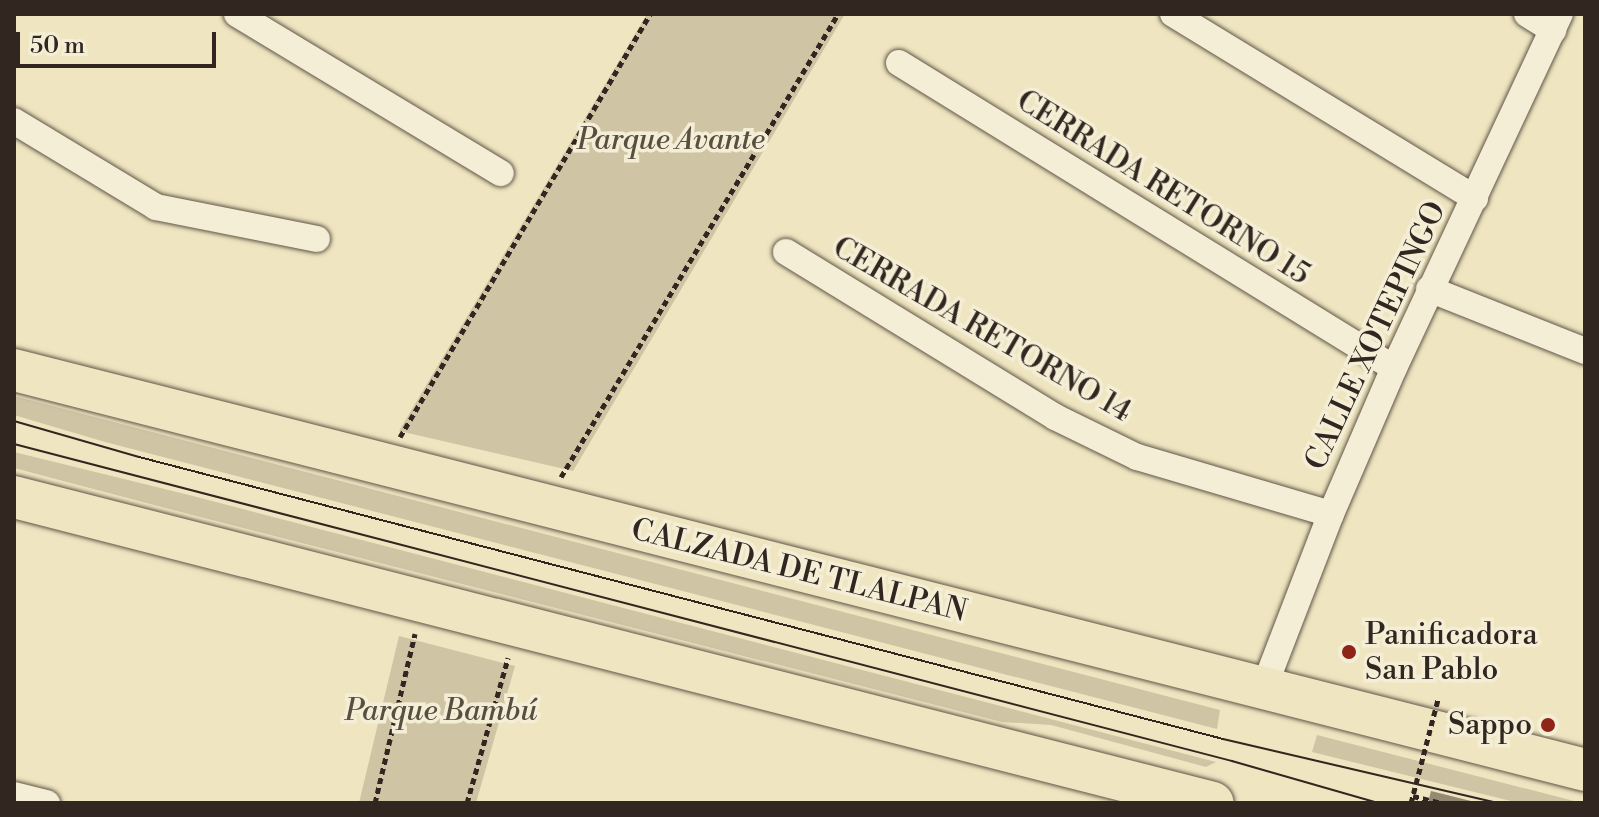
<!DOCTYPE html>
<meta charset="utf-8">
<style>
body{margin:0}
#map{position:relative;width:1599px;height:817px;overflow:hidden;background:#efe5c0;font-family:"Libre Bodoni",serif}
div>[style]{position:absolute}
.green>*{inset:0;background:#cfc5a5}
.building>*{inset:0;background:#948973}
.path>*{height:5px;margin-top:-2.5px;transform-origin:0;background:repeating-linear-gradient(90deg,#312620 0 6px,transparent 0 10px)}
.roads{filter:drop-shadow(0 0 2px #605648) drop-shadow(0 0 2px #605648)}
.minor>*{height:26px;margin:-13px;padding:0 13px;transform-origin:13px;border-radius:13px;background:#f5eed6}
.trunk>*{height:42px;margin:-21px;padding:0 21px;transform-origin:21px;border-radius:21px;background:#efe5c0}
.tram>*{height:2px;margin:-1px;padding:0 1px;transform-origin:1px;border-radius:1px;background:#312620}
.path-bridge>*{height:5px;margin-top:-2.5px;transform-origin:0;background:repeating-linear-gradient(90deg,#312620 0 6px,transparent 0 10px)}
.dots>*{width:22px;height:22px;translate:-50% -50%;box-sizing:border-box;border:4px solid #f5eed6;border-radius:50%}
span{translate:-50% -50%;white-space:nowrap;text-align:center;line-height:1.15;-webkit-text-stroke:7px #f5eed6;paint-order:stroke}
.park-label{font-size:30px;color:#584e41;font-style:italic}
.street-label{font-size:30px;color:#312620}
.poi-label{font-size:30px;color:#312620}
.left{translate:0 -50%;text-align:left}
.right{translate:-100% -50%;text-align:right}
.frame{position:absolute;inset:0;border:16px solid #312620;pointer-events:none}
.scale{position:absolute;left:16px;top:32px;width:200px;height:36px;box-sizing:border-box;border:4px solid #312620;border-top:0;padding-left:10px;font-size:24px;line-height:28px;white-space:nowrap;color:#312620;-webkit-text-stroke:6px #f5eed6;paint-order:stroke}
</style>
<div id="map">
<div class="green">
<i style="clip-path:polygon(647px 14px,845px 14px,573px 471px,399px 431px)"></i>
<i style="clip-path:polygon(14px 396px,1220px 710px,1217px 729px,105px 442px,14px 415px)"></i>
<i style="clip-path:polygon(14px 452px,189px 495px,1216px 762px,1206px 767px,1051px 725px,1002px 722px,177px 511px,14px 468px)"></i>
<i style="clip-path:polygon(399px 636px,515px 666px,476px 803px,359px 803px)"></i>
<i style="clip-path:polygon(1317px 735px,1582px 803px,1519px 803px,1312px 752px)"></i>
</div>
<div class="building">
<i style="clip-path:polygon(1431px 791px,1475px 802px,1475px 803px,1428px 803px)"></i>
</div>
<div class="path">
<i style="left:400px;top:437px;width:491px;rotate:-59.4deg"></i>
<i style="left:561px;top:477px;width:540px;rotate:-59.11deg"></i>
<i style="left:1413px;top:796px;width:30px;rotate:14deg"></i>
<i style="left:375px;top:803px;width:174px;rotate:-76.7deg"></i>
<i style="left:467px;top:803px;width:151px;rotate:-74.2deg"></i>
</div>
<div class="roads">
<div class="minor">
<i style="left:237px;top:14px;width:308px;rotate:31.1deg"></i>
<i style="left:1173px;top:14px;width:354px;rotate:31.4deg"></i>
<i style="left:1527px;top:14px;width:31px;rotate:32deg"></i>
<i style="left:899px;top:63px;width:581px;rotate:31.64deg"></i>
<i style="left:14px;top:121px;width:166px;rotate:31.2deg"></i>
<i style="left:156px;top:207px;width:164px;rotate:11.2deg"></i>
<i style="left:786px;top:252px;width:316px;rotate:31.5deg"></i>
<i style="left:1055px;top:417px;width:91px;rotate:26deg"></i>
<i style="left:1137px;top:457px;width:202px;rotate:16.4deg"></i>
<i style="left:1429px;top:289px;width:168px;rotate:21.7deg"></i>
<i style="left:1263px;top:690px;width:189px;rotate:-68.9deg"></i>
<i style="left:1331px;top:514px;width:159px;rotate:-66.7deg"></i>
<i style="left:1394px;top:368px;width:391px;rotate:-64.9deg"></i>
<i style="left:14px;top:795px;width:34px;rotate:14deg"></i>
</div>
<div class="trunk">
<i style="left:14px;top:370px;width:1621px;rotate:14.28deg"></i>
<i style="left:14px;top:497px;width:1237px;rotate:14.32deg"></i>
</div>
</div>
<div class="tram">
<i style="left:14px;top:421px;width:130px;rotate:16.1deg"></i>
<i style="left:139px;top:457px;width:1120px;rotate:14.58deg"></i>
<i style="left:1223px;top:739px;width:282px;rotate:13.1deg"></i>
<i style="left:14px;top:444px;width:1259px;rotate:14.59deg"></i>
<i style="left:1232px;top:761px;width:152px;rotate:16deg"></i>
</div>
<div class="path-bridge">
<i style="left:1411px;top:803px;width:107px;rotate:-75.4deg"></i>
</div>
<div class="dots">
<i style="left:1349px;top:652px;background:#8f2418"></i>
<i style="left:1548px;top:725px;background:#8f2418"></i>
</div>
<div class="park-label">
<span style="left:671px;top:140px">Parque Avante</span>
<span style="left:441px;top:711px">Parque Bambú</span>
</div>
<div class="street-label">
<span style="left:1163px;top:188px;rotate:32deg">CERRADA RETORNO 15</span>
<span style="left:982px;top:330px;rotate:30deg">CERRADA RETORNO 14</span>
<span style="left:1376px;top:336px;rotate:-65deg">CALLE XOTEPINGO</span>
<span style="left:799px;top:571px;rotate:14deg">CALZADA DE TLALPAN</span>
</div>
<div class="poi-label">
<span class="left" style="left:1365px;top:652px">Panificadora<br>San Pablo</span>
<span class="right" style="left:1532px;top:725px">Sappo</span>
</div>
<div class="frame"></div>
<div class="scale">50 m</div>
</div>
